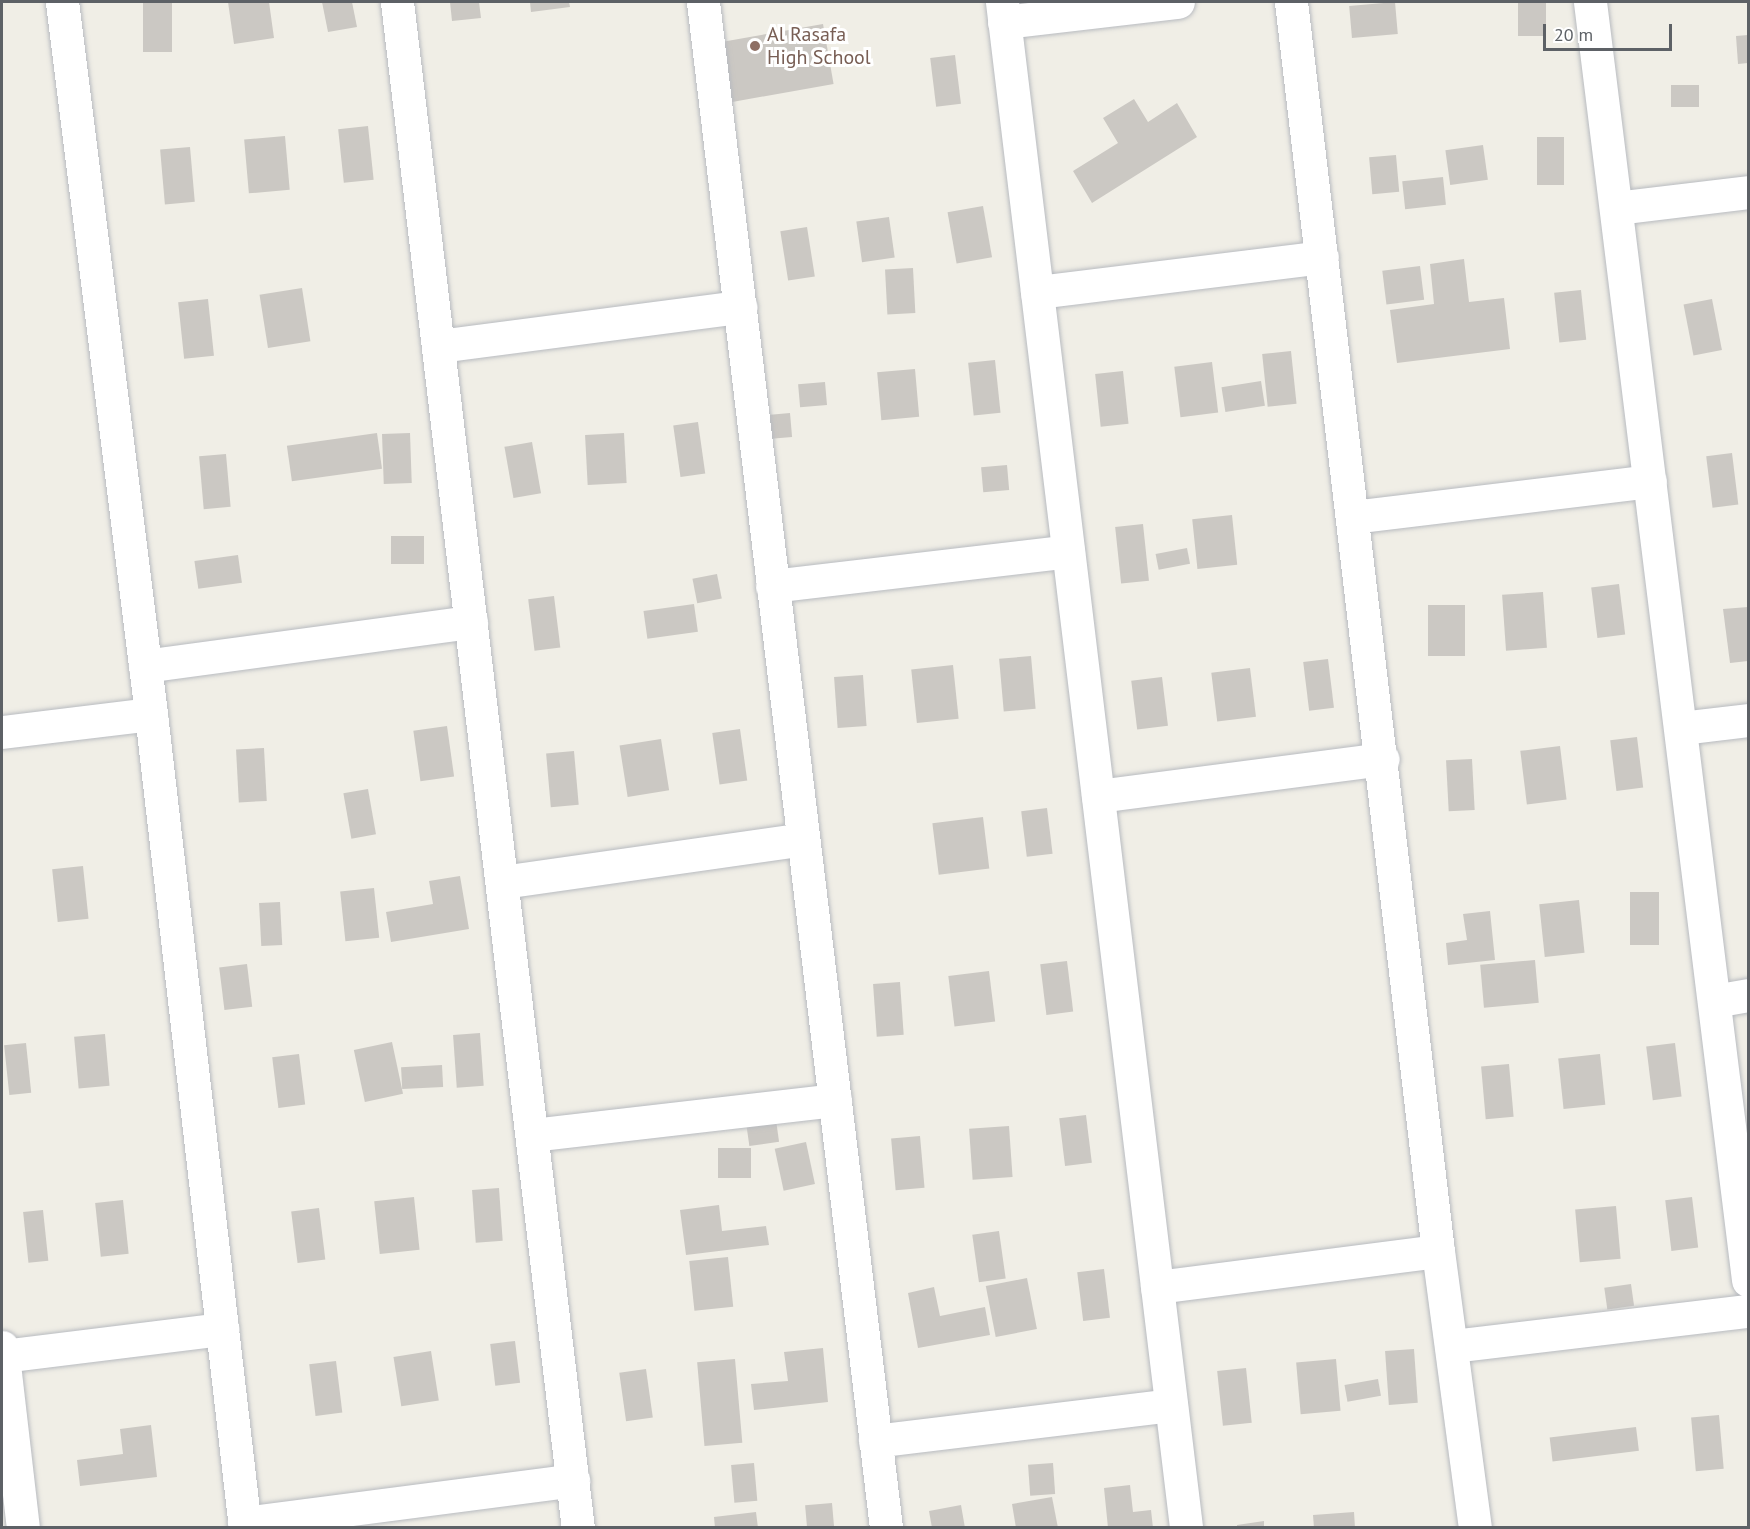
<!DOCTYPE html>
<style>
body{margin:0}
#map{position:relative;width:1750px;height:1529px;overflow:hidden;background:#f0eee6;font-family:"PT Sans",sans-serif}
div>[style]{position:absolute}
.building>*{inset:0;background:#cbc8c3;transform-origin:0 0}
.roads{filter:drop-shadow(0 0 2px #b8bbc0) drop-shadow(0 0 2px #b8bbc0)}
.minor>*{height:33px;margin:-16.5px;padding:0 16.5px;transform-origin:16.5px;border-radius:16.5px;background:#fff}
.dots>*{width:16px;height:16px;translate:-50% -50%;box-sizing:border-box;border:3px solid #fff;border-radius:50%}
span{translate:-50% -50%;white-space:nowrap;text-align:center;line-height:1.15;-webkit-text-stroke:6px #fff;paint-order:stroke}
.education-label{font-size:20px;color:#785e54}
.left{translate:0 -50%;text-align:left}
.frame{position:absolute;inset:0;border:3px solid #5d6166;pointer-events:none}
.scale{position:absolute;left:1543px;top:24px;width:129px;height:27px;box-sizing:border-box;border:3px solid #5d6166;border-top:0;padding-left:8px;font-size:18px;line-height:21px;white-space:nowrap;color:#5d6166;-webkit-text-stroke:4px #fff;paint-order:stroke}
</style>
<div id="map">
<div class="building">
<i style="left:143px;top:2px;width:29px;height:50px"></i>
<i style="clip-path:polygon(228px 2px,269px 2px,274px 38px,234px 44px)"></i>
<i style="clip-path:polygon(322px 2px,352px 2px,357px 27px,328px 32px)"></i>
<i style="clip-path:polygon(450px 2px,479px 2px,481px 18px,452px 21px)"></i>
<i style="clip-path:polygon(530px 2px,569px 2px,570px 7px,531px 12px)"></i>
<i style="left:1395px;top:2px;width:32px;height:46px;rotate:85deg"></i>
<i style="left:1518px;top:2px;width:28px;height:34px"></i>
<i style="left:823px;top:24px;width:61px;height:103px;rotate:80deg"></i>
<i style="clip-path:polygon(1748px 35px,1748px 63px,1738px 64px,1736px 36px)"></i>
<i style="left:955px;top:55px;width:49px;height:25px;rotate:83deg"></i>
<i style="left:1671px;top:85px;width:28px;height:22px"></i>
<i style="clip-path:polygon(1134px 99px,1148px 122px,1177px 103px,1197px 137px,1092px 203px,1073px 171px,1118px 143px,1103px 118px)"></i>
<i style="left:368px;top:126px;width:54px;height:30px;rotate:84deg"></i>
<i style="left:285px;top:136px;width:54px;height:41px;rotate:85deg"></i>
<i style="left:1537px;top:137px;width:27px;height:48px"></i>
<i style="left:1483px;top:145px;width:35px;height:38px;rotate:82deg"></i>
<i style="left:190px;top:147px;width:55px;height:30px;rotate:85deg"></i>
<i style="left:1396px;top:155px;width:37px;height:27px;rotate:85deg"></i>
<i style="left:1443px;top:177px;width:28px;height:41px;rotate:84deg"></i>
<i style="left:983px;top:206px;width:52px;height:36px;rotate:80deg"></i>
<i style="left:889px;top:217px;width:41px;height:33px;rotate:82deg"></i>
<i style="left:807px;top:227px;width:50px;height:27px;rotate:81deg"></i>
<i style="clip-path:polygon(1464px 259px,1469px 302px,1504px 298px,1510px 349px,1397px 363px,1390px 310px,1434px 304px,1430px 264px)"></i>
<i style="left:1420px;top:266px;width:34px;height:38px;rotate:83deg"></i>
<i style="left:913px;top:268px;width:45px;height:28px;rotate:87deg"></i>
<i style="left:302px;top:288px;width:54px;height:43px;rotate:81deg"></i>
<i style="left:1581px;top:290px;width:50px;height:27px;rotate:84deg"></i>
<i style="left:208px;top:299px;width:57px;height:30px;rotate:84deg"></i>
<i style="left:1712px;top:299px;width:52px;height:29px;rotate:79deg"></i>
<i style="left:1291px;top:351px;width:53px;height:29px;rotate:84deg"></i>
<i style="left:995px;top:360px;width:53px;height:27px;rotate:84deg"></i>
<i style="left:1212px;top:362px;width:51px;height:38px;rotate:83deg"></i>
<i style="left:915px;top:369px;width:48px;height:38px;rotate:85deg"></i>
<i style="left:1123px;top:371px;width:53px;height:28px;rotate:84deg"></i>
<i style="left:1261px;top:381px;width:25px;height:40px;rotate:81deg"></i>
<i style="left:825px;top:382px;width:23px;height:27px;rotate:85deg"></i>
<i style="left:790px;top:413px;width:24px;height:30px;rotate:85deg"></i>
<i style="left:698px;top:422px;width:52px;height:25px;rotate:82deg"></i>
<i style="left:377px;top:433px;width:36px;height:91px;rotate:82deg"></i>
<i style="left:410px;top:433px;width:50px;height:28px;rotate:88deg"></i>
<i style="left:624px;top:433px;width:50px;height:39px;rotate:87deg"></i>
<i style="left:532px;top:442px;width:52px;height:28px;rotate:80deg"></i>
<i style="left:1732px;top:453px;width:52px;height:26px;rotate:83deg"></i>
<i style="left:226px;top:454px;width:53px;height:27px;rotate:85deg"></i>
<i style="left:1007px;top:465px;width:25px;height:26px;rotate:85deg"></i>
<i style="left:1232px;top:515px;width:50px;height:40px;rotate:84deg"></i>
<i style="left:1143px;top:524px;width:57px;height:28px;rotate:84deg"></i>
<i style="left:391px;top:536px;width:33px;height:28px"></i>
<i style="left:1187px;top:548px;width:16px;height:32px;rotate:79deg"></i>
<i style="left:238px;top:555px;width:28px;height:44px;rotate:82deg"></i>
<i style="left:717px;top:574px;width:25px;height:25px;rotate:79deg"></i>
<i style="left:1619px;top:584px;width:51px;height:28px;rotate:83deg"></i>
<i style="left:1543px;top:592px;width:56px;height:41px;rotate:86deg"></i>
<i style="left:554px;top:596px;width:52px;height:26px;rotate:83deg"></i>
<i style="left:694px;top:604px;width:28px;height:51px;rotate:82deg"></i>
<i style="left:1428px;top:605px;width:37px;height:51px"></i>
<i style="clip-path:polygon(1748px 607px,1748px 661px,1730px 663px,1723px 609px)"></i>
<i style="left:1031px;top:656px;width:53px;height:32px;rotate:85deg"></i>
<i style="left:1328px;top:659px;width:49px;height:25px;rotate:83deg"></i>
<i style="left:953px;top:665px;width:54px;height:42px;rotate:84deg"></i>
<i style="left:1250px;top:668px;width:49px;height:39px;rotate:83deg"></i>
<i style="left:863px;top:675px;width:51px;height:29px;rotate:86deg"></i>
<i style="left:1162px;top:677px;width:49px;height:31px;rotate:83deg"></i>
<i style="left:447px;top:726px;width:51px;height:34px;rotate:82deg"></i>
<i style="left:740px;top:729px;width:52px;height:28px;rotate:82deg"></i>
<i style="left:1637px;top:737px;width:51px;height:27px;rotate:83deg"></i>
<i style="left:661px;top:739px;width:52px;height:42px;rotate:81deg"></i>
<i style="left:1560px;top:746px;width:54px;height:40px;rotate:83deg"></i>
<i style="left:264px;top:748px;width:53px;height:28px;rotate:87deg"></i>
<i style="left:574px;top:751px;width:54px;height:28px;rotate:85deg"></i>
<i style="left:1472px;top:759px;width:51px;height:26px;rotate:87deg"></i>
<i style="left:368px;top:789px;width:46px;height:25px;rotate:80deg"></i>
<i style="left:1047px;top:808px;width:46px;height:26px;rotate:83deg"></i>
<i style="left:983px;top:817px;width:52px;height:51px;rotate:83deg"></i>
<i style="left:83px;top:866px;width:53px;height:31px;rotate:84deg"></i>
<i style="clip-path:polygon(460px 876px,469px 929px,391px 942px,386px 912px,433px 904px,429px 881px)"></i>
<i style="left:374px;top:888px;width:50px;height:34px;rotate:84deg"></i>
<i style="left:1630px;top:892px;width:29px;height:53px"></i>
<i style="left:1579px;top:900px;width:53px;height:40px;rotate:84deg"></i>
<i style="left:280px;top:902px;width:43px;height:21px;rotate:87deg"></i>
<i style="clip-path:polygon(1490px 911px,1495px 960px,1448px 965px,1446px 943px,1467px 940px,1463px 914px)"></i>
<i style="left:1535px;top:960px;width:43px;height:55px;rotate:85deg"></i>
<i style="left:1067px;top:961px;width:51px;height:27px;rotate:83deg"></i>
<i style="left:247px;top:964px;width:43px;height:28px;rotate:83deg"></i>
<i style="left:989px;top:971px;width:51px;height:41px;rotate:83deg"></i>
<i style="left:900px;top:982px;width:53px;height:27px;rotate:86deg"></i>
<i style="left:480px;top:1033px;width:53px;height:27px;rotate:86deg"></i>
<i style="left:105px;top:1034px;width:52px;height:31px;rotate:85deg"></i>
<i style="left:392px;top:1042px;width:53px;height:39px;rotate:78deg"></i>
<i style="left:26px;top:1043px;width:50px;height:22px;rotate:84deg"></i>
<i style="left:1675px;top:1043px;width:54px;height:29px;rotate:83deg"></i>
<i style="left:299px;top:1054px;width:51px;height:27px;rotate:83deg"></i>
<i style="left:1600px;top:1054px;width:51px;height:42px;rotate:84deg"></i>
<i style="left:1509px;top:1064px;width:53px;height:28px;rotate:85deg"></i>
<i style="left:442px;top:1065px;width:22px;height:41px;rotate:87deg"></i>
<i style="left:1086px;top:1115px;width:48px;height:27px;rotate:83deg"></i>
<i style="left:776px;top:1120px;width:22px;height:30px;rotate:82deg"></i>
<i style="left:1009px;top:1126px;width:51px;height:40px;rotate:86deg"></i>
<i style="left:920px;top:1136px;width:52px;height:29px;rotate:85deg"></i>
<i style="left:806px;top:1142px;width:43px;height:32px;rotate:78deg"></i>
<i style="left:718px;top:1148px;width:33px;height:30px"></i>
<i style="left:499px;top:1188px;width:53px;height:27px;rotate:86deg"></i>
<i style="left:414px;top:1197px;width:53px;height:40px;rotate:84deg"></i>
<i style="left:1692px;top:1197px;width:51px;height:27px;rotate:83deg"></i>
<i style="left:123px;top:1200px;width:54px;height:28px;rotate:84deg"></i>
<i style="clip-path:polygon(719px 1205px,722px 1231px,766px 1226px,769px 1245px,686px 1255px,680px 1210px)"></i>
<i style="left:1616px;top:1206px;width:53px;height:41px;rotate:85deg"></i>
<i style="left:319px;top:1208px;width:52px;height:28px;rotate:83deg"></i>
<i style="left:43px;top:1210px;width:51px;height:20px;rotate:84deg"></i>
<i style="left:999px;top:1231px;width:48px;height:27px;rotate:82deg"></i>
<i style="left:728px;top:1257px;width:50px;height:39px;rotate:84deg"></i>
<i style="left:1104px;top:1269px;width:49px;height:27px;rotate:83deg"></i>
<i style="left:1027px;top:1278px;width:52px;height:42px;rotate:79deg"></i>
<i style="left:1631px;top:1284px;width:22px;height:27px;rotate:82deg"></i>
<i style="clip-path:polygon(934px 1287px,940px 1316px,985px 1307px,990px 1335px,918px 1348px,908px 1293px)"></i>
<i style="left:515px;top:1341px;width:42px;height:25px;rotate:83deg"></i>
<i style="clip-path:polygon(823px 1348px,828px 1402px,754px 1410px,751px 1384px,788px 1381px,784px 1352px)"></i>
<i style="left:1414px;top:1349px;width:54px;height:29px;rotate:86deg"></i>
<i style="left:431px;top:1351px;width:50px;height:38px;rotate:81deg"></i>
<i style="left:735px;top:1359px;width:84px;height:38px;rotate:85deg"></i>
<i style="left:1336px;top:1359px;width:52px;height:40px;rotate:85deg"></i>
<i style="left:336px;top:1361px;width:52px;height:27px;rotate:83deg"></i>
<i style="left:1246px;top:1368px;width:55px;height:29px;rotate:84deg"></i>
<i style="left:646px;top:1369px;width:49px;height:27px;rotate:82deg"></i>
<i style="left:1378px;top:1379px;width:17px;height:34px;rotate:80deg"></i>
<i style="left:1719px;top:1415px;width:54px;height:28px;rotate:85deg"></i>
<i style="clip-path:polygon(151px 1425px,157px 1477px,80px 1486px,77px 1460px,123px 1454px,120px 1429px)"></i>
<i style="left:1636px;top:1427px;width:24px;height:87px;rotate:83deg"></i>
<i style="left:754px;top:1463px;width:38px;height:23px;rotate:85deg"></i>
<i style="left:1053px;top:1463px;width:31px;height:25px;rotate:86deg"></i>
<i style="clip-path:polygon(1130px 1485px,1133px 1512px,1151px 1510px,1153px 1528px,1108px 1528px,1104px 1488px)"></i>
<i style="clip-path:polygon(1052px 1497px,1058px 1528px,1016px 1528px,1012px 1504px)"></i>
<i style="left:832px;top:1503px;width:25px;height:27px;rotate:85deg"></i>
<i style="clip-path:polygon(961px 1505px,965px 1528px,932px 1528px,929px 1511px)"></i>
<i style="clip-path:polygon(756px 1512px,758px 1528px,715px 1528px,714px 1517px)"></i>
<i style="clip-path:polygon(1354px 1512px,1355px 1528px,1314px 1528px,1313px 1515px)"></i>
<i style="clip-path:polygon(1264px 1521px,1264px 1528px,1237px 1528px,1237px 1525px)"></i>
</div>
<div class="roads">
<div class="minor">
<i style="left:62px;top:2px;width:718px;rotate:82.87deg"></i>
<i style="left:151px;top:714px;width:819px;rotate:83.41deg"></i>
<i style="left:397px;top:2px;width:1537px;rotate:83.24deg"></i>
<i style="left:703px;top:2px;width:1537px;rotate:83.16deg"></i>
<i style="left:1002px;top:2px;width:1537px;rotate:83.12deg"></i>
<i style="left:1291px;top:2px;width:1258px;rotate:83.29deg"></i>
<i style="left:1438px;top:1251px;width:279px;rotate:82.4deg"></i>
<i style="left:1590px;top:2px;width:1288px;rotate:82.95deg"></i>
<i style="left:1004px;top:22px;width:175px;rotate:-6.6deg"></i>
<i style="left:1616px;top:208px;width:133px;rotate:-6.9deg"></i>
<i style="left:1037px;top:292px;width:287px;rotate:-7deg"></i>
<i style="left:439px;top:346px;width:304px;rotate:-7.4deg"></i>
<i style="left:1353px;top:517px;width:299px;rotate:-6.9deg"></i>
<i style="left:772px;top:586px;width:298px;rotate:-6.7deg"></i>
<i style="left:145px;top:666px;width:329px;rotate:-7.7deg"></i>
<i style="left:1681px;top:728px;width:67px;rotate:-6.8deg"></i>
<i style="left:2px;top:732px;width:150px;rotate:-6.9deg"></i>
<i style="left:1098px;top:796px;width:287px;rotate:-7.4deg"></i>
<i style="left:502px;top:882px;width:304px;rotate:-8.1deg"></i>
<i style="left:1714px;top:1001px;width:35px;rotate:-10deg"></i>
<i style="left:532px;top:1135px;width:305px;rotate:-6.6deg"></i>
<i style="left:1157px;top:1287px;width:283px;rotate:-7.3deg"></i>
<i style="left:1453px;top:1346px;width:297px;rotate:-6.8deg"></i>
<i style="left:2px;top:1347px;width:182px;rotate:83.4deg"></i>
<i style="left:2px;top:1356px;width:222px;rotate:-7deg"></i>
<i style="left:875px;top:1441px;width:298px;rotate:-6.9deg"></i>
<i style="left:244px;top:1523px;width:332px;rotate:-7.4deg"></i>
</div>
</div>
<div class="dots">
<i style="left:755px;top:46px;background:#8d6e63"></i>
</div>
<div class="education-label">
<span class="left" style="left:767px;top:46px">Al Rasafa<br>High School</span>
</div>
<div class="frame"></div>
<div class="scale">20 m</div>
</div>
